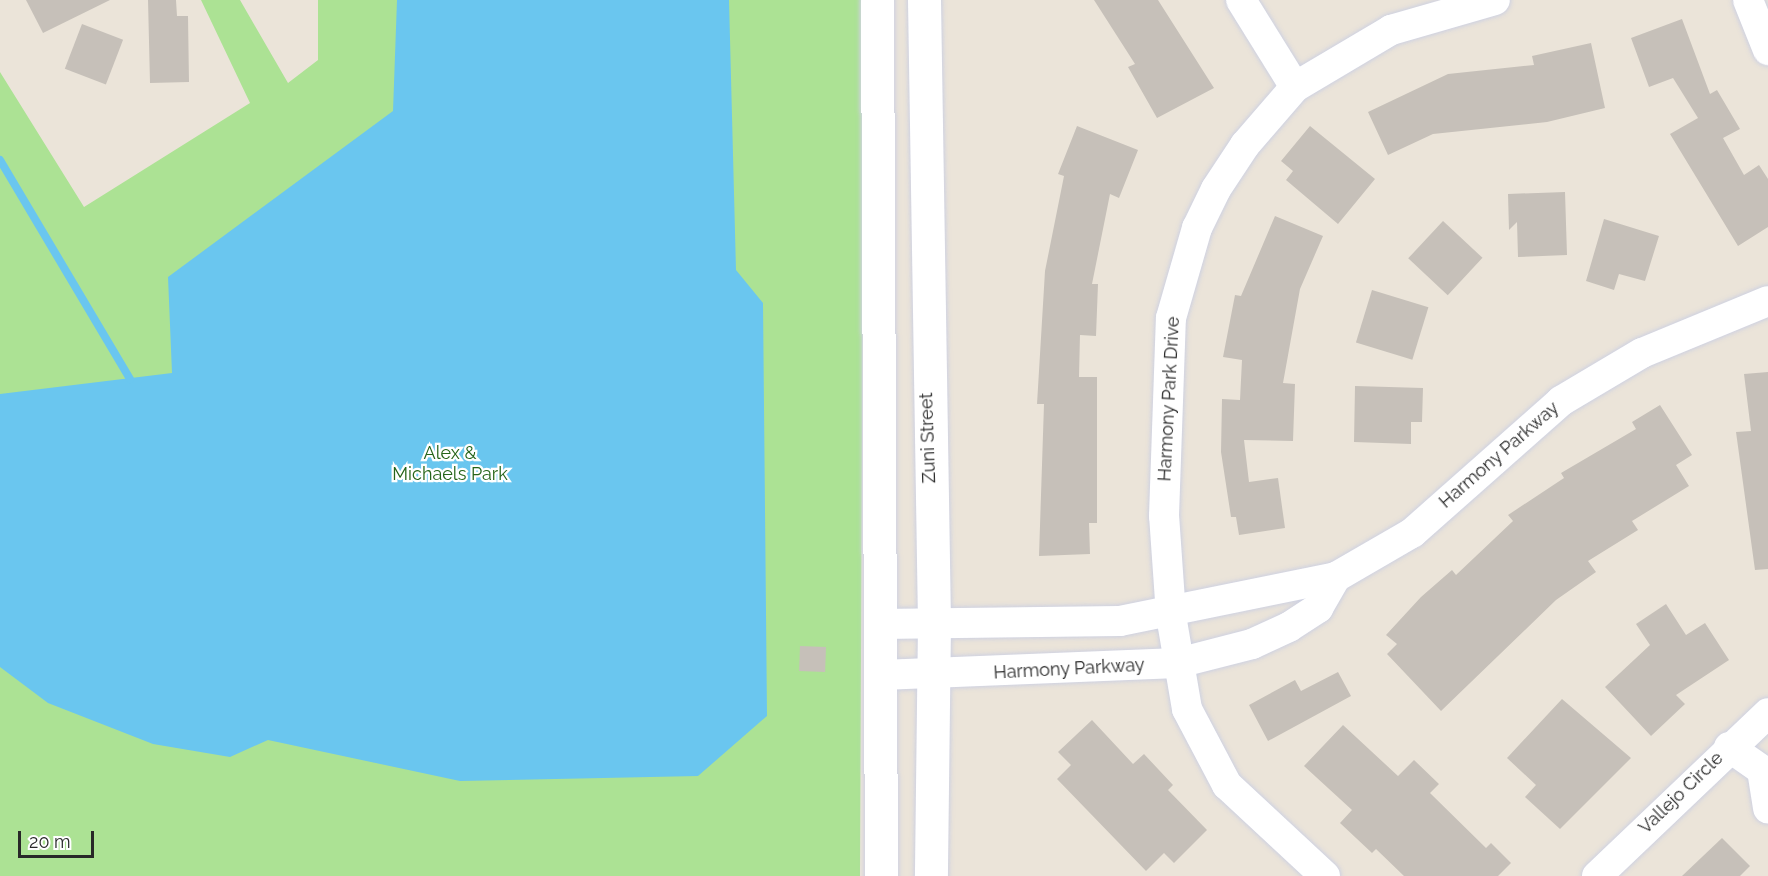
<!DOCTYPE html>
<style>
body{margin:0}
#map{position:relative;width:1768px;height:876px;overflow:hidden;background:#ebe4d9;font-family:Raleway,sans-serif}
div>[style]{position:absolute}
.green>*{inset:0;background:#ace294}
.water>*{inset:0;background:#6ac6ef}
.stream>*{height:8px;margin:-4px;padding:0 4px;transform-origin:4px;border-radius:4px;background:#6ac6ef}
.building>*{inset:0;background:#c6c0b9;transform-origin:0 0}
.roads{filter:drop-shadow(0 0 2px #ced1e1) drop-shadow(0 0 2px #ced1e1)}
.minor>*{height:30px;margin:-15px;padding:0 15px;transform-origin:15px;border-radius:15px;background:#fff}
.secondary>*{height:33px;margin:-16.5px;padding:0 16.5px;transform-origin:16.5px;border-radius:16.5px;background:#fff}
span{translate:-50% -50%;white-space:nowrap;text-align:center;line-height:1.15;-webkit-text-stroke:4.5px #fff;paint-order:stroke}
.street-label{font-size:18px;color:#282828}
.park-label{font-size:18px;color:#256419}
.scale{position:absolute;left:18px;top:831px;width:76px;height:27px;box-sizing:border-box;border:3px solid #282828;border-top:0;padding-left:8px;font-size:18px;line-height:21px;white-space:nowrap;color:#282828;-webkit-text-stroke:4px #fff;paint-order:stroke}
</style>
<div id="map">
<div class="green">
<i style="clip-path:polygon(201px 0,240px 0,288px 83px,318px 60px,318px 0,864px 0,860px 876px,0 876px,0 72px,84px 207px,250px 103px)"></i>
</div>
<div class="water">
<i style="clip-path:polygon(397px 0,729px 0,736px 270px,763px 303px,767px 716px,698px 776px,460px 781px,268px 740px,230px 757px,153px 744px,48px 703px,0 667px,0 394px,172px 373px,168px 277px,393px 111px)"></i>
</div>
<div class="stream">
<i style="left:0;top:160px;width:255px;rotate:59.3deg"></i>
</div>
<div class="building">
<i style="clip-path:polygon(26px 0,110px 0,43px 33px)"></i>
<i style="clip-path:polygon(148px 0,176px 0,177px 16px,188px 16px,189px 82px,150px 83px)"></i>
<i style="clip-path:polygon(1094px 0,1158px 0,1214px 88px,1157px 118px,1128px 67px,1135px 64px)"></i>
<i style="clip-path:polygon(1682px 19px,1710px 94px,1717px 90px,1740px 129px,1723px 138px,1744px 175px,1759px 165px,1768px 179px,1768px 227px,1738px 246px,1670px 134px,1698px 118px,1673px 78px,1649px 87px,1631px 38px)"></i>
<i style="left:82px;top:24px;width:44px;height:48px;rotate:21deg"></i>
<i style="clip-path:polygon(1591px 43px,1605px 108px,1547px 122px,1433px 134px,1388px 155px,1368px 112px,1448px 74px,1534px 65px,1532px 56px)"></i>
<i style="clip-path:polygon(1077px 126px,1138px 150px,1119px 198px,1110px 194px,1092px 284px,1098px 284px,1096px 336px,1080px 335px,1079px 377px,1097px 377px,1097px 523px,1089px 523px,1090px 554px,1039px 556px,1044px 404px,1037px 404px,1045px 271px,1064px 176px,1058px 174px)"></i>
<i style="clip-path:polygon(1310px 126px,1375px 179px,1338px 224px,1286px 180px,1293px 171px,1281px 161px)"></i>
<i style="clip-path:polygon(1565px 192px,1567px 255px,1518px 257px,1517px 222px,1509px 230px,1508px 194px)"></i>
<i style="clip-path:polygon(1275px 216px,1323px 236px,1300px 289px,1283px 383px,1295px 384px,1293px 441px,1244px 440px,1249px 482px,1278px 478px,1285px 528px,1239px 535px,1236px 517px,1231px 517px,1221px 452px,1222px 399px,1240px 400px,1242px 360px,1223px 357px,1235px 295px,1241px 296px)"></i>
<i style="clip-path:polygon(1604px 219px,1659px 236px,1645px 281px,1619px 274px,1614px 290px,1586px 281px)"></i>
<i style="left:1443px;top:221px;width:54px;height:51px;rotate:43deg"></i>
<i style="left:1372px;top:290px;width:59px;height:55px;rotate:17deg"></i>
<i style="clip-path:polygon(1768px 372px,1768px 569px,1755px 570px,1736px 432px,1751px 431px,1744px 374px)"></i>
<i style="clip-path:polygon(1355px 386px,1423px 388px,1422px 422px,1411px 422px,1411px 444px,1354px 442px)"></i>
<i style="clip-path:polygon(1660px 405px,1692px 455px,1676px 465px,1689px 486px,1632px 521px,1638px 530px,1588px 561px,1596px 572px,1556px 600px,1441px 711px,1387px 654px,1397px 644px,1386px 635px,1421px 597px,1452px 570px,1456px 575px,1513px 521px,1508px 515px,1564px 478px,1561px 473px,1636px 429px,1632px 422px)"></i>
<i style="clip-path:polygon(1666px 604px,1686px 635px,1705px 623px,1729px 660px,1676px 695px,1685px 704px,1651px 736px,1605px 687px,1650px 645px,1636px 624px)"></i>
<i style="left:800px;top:646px;width:26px;height:25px;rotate:2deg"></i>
<i style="clip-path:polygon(1338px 672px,1351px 696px,1268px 741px,1249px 705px,1295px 680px,1301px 691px)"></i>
<i style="clip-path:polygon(1562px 699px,1631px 758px,1560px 829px,1525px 797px,1536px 785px,1507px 758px)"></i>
<i style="clip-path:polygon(1092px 720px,1133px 764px,1144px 754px,1173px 785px,1168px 790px,1207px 830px,1174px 863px,1164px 853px,1146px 871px,1057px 779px,1071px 765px,1058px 752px)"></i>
<i style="clip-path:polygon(1343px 725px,1398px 776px,1414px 760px,1439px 784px,1430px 793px,1486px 848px,1491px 843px,1511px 863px,1498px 876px,1404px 876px,1376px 849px,1372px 853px,1340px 823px,1352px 810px,1304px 766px)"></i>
<i style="clip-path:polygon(1722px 838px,1750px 866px,1740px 876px,1682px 876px)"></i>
</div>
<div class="roads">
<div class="minor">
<i style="left:1241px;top:0;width:102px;rotate:58.2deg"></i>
<i style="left:1748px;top:0;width:54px;rotate:68.2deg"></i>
<i style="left:880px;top:624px;width:240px;rotate:-0.7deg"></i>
<i style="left:1120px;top:621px;width:220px;rotate:-11.5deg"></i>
<i style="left:1336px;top:577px;width:88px;rotate:-30.1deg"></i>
<i style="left:1412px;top:533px;width:199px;rotate:-41.5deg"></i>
<i style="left:1561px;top:401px;width:94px;rotate:-30.7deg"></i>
<i style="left:1642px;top:353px;width:136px;rotate:-22.4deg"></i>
<i style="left:881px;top:675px;width:297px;rotate:-2.3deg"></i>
<i style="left:1178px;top:663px;width:76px;rotate:-14.4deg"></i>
<i style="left:1252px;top:644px;width:41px;rotate:-24.7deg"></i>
<i style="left:1289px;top:627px;width:35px;rotate:-33deg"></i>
<i style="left:1318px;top:608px;width:36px;rotate:-60deg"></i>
<i style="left:1729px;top:747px;width:40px;rotate:34.9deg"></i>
<i style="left:1762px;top:770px;width:39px;rotate:81deg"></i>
<i style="left:1325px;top:876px;width:134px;rotate:-137.1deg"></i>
<i style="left:1227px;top:785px;width:86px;rotate:-117.8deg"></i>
<i style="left:1187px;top:709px;width:95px;rotate:-99.7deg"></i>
<i style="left:1171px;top:615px;width:99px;rotate:-94deg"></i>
<i style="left:1164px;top:516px;width:198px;rotate:-88deg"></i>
<i style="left:1171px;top:318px;width:94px;rotate:-73.9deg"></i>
<i style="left:1197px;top:228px;width:43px;rotate:-64deg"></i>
<i style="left:1216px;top:189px;width:53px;rotate:-56.6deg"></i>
<i style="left:1245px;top:145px;width:77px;rotate:-49.2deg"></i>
<i style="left:1295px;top:87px;width:112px;rotate:-30.7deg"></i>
<i style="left:1391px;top:30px;width:108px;rotate:-16.1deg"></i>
<i style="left:1597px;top:876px;width:236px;rotate:-43.6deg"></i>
</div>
<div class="secondary">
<i style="left:877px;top:0;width:876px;rotate:89.74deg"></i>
<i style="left:924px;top:0;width:623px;rotate:89.08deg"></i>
<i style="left:934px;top:623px;width:253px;rotate:90.7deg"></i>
</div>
</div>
<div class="street-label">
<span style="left:1169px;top:399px;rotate:-87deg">Harmony Park Drive</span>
<span style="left:928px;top:438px;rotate:-92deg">Zuni Street</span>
<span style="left:1499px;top:455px;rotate:-41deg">Harmony Parkway</span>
<span style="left:1069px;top:669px;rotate:-3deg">Harmony Parkway</span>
<span style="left:1681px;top:793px;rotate:-44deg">Vallejo Circle</span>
</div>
<div class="park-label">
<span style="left:450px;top:464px">Alex &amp;<br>Michaels Park</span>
</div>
<div class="scale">20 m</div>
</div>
